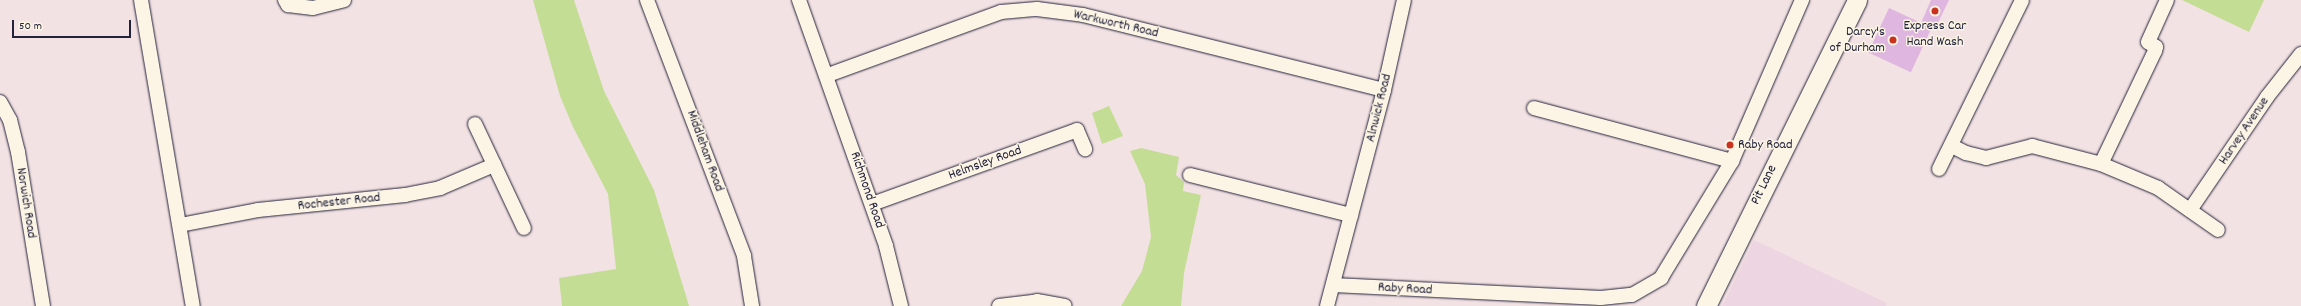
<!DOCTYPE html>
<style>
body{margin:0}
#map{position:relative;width:2301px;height:306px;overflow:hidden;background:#f3e2e3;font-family:Dekko,sans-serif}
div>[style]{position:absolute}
.built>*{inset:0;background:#edd5e2}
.green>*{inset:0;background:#c4dd94}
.building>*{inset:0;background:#deb6df;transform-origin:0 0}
.roads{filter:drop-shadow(0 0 1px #22223b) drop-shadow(0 0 1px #22223b)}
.street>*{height:14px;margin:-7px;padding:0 7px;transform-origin:7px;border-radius:7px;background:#fcf5e5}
.secondary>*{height:19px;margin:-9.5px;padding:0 9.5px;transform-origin:9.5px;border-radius:9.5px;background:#fcf5e5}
.dots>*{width:11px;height:11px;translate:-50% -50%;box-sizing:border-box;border:2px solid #fcf5e5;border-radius:50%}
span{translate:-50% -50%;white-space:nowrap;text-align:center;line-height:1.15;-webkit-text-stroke:3px #fcf5e5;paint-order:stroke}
.street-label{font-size:14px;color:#22223b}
.poi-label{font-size:14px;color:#22223b}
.right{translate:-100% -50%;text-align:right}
.left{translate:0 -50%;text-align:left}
.scale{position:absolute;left:12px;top:20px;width:119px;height:18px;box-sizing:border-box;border:2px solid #22223b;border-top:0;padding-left:5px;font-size:12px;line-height:14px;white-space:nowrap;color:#22223b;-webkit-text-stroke:3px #fcf5e5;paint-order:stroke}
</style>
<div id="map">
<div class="built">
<i style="clip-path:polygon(1754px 240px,1887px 303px,1886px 306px,1722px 306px)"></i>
</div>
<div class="green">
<i style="clip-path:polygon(533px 0,574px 0,604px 91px,654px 190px,689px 306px,562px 306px,559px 278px,616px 269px,608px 194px,573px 127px,560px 96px)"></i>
<i style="clip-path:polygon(2182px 0,2264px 0,2249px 32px)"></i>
<i style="clip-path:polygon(1109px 106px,1123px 136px,1102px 144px,1092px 113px)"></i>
<i style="clip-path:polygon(1141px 148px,1179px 157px,1176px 175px,1184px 182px,1183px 191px,1201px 195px,1184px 273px,1181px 306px,1121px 306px,1142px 271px,1151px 237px,1145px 184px,1130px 151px)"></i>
</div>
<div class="building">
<i style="clip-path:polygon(1931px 0,1949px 0,1935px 29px,1921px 23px)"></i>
<i style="left:1889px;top:8px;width:47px;height:49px;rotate:25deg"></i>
</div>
<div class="roads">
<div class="street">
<i style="left:141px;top:0;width:310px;rotate:80.4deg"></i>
<i style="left:285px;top:0;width:6px;rotate:59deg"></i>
<i style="left:288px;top:5px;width:25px;rotate:7deg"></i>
<i style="left:313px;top:8px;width:32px;rotate:-14deg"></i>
<i style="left:647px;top:0;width:274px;rotate:69.2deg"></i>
<i style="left:744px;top:256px;width:51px;rotate:80.9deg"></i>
<i style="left:799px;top:0;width:261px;rotate:70.5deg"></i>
<i style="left:886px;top:246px;width:62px;rotate:76deg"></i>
<i style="left:828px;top:75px;width:184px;rotate:-20deg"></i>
<i style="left:1001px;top:12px;width:36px;rotate:-5deg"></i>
<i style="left:1037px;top:9px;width:46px;rotate:7.4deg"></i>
<i style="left:1083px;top:15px;width:310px;rotate:14deg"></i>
<i style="left:0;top:102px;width:21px;rotate:61deg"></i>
<i style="left:10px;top:120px;width:33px;rotate:76deg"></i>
<i style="left:18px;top:152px;width:156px;rotate:80.8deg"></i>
<i style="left:1534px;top:108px;width:205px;rotate:15deg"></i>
<i style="left:475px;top:124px;width:115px;rotate:64.8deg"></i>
<i style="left:1952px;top:146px;width:16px;rotate:27deg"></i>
<i style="left:1966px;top:153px;width:21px;rotate:14deg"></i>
<i style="left:1986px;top:158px;width:48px;rotate:-14.6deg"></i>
<i style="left:2032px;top:146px;width:71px;rotate:14.6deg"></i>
<i style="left:2101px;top:164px;width:62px;rotate:22.8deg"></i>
<i style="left:2158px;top:188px;width:73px;rotate:35deg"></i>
<i style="left:2101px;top:164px;width:125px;rotate:-64.5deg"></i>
<i style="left:2155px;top:51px;width:4px;rotate:-76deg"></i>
<i style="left:2156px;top:47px;width:9px;rotate:-148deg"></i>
<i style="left:2148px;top:42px;width:46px;rotate:-65.7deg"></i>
<i style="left:1939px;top:169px;width:188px;rotate:-63.8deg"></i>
<i style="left:1190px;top:175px;width:166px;rotate:14deg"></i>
<i style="left:872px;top:204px;width:218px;rotate:-19.8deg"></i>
<i style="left:1077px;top:130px;width:21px;rotate:67deg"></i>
<i style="left:2190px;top:210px;width:137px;rotate:-55.7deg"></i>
<i style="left:2267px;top:97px;width:55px;rotate:-51.7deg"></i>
<i style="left:180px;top:225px;width:79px;rotate:-10.9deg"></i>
<i style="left:258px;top:210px;width:148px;rotate:-5.8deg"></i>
<i style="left:405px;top:195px;width:36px;rotate:-11deg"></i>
<i style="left:440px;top:188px;width:59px;rotate:-23.1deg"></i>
<i style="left:1333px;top:285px;width:268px;rotate:2.8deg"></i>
<i style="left:1601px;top:298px;width:31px;rotate:-6deg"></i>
<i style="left:1632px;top:295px;width:34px;rotate:-30deg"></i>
<i style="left:1661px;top:278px;width:137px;rotate:-58.7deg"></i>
<i style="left:1732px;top:161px;width:176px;rotate:-66.5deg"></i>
<i style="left:999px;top:306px;width:38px;rotate:-7deg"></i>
<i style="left:1037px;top:301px;width:28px;rotate:10deg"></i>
<i style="left:1327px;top:306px;width:223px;rotate:-75.2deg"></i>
<i style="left:1384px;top:90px;width:92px;rotate:-77.5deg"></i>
</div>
<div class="secondary">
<i style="left:1706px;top:306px;width:341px;rotate:-63.7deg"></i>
</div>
</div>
<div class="dots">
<i style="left:1935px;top:11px;background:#c8321e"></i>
<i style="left:1893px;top:40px;background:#c8321e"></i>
<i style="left:1730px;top:145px;background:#c8321e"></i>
</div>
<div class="street-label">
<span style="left:1116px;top:24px;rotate:13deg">Warkworth Road</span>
<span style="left:1379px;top:108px;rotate:-76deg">Alnwick Road</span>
<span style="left:2244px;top:131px;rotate:-56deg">Harvey Avenue</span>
<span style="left:705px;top:151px;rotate:70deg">Middleham Road</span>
<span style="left:985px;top:163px;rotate:-20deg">Helmsley Road</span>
<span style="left:1764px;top:185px;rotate:-64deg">Pit Lane</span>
<span style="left:867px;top:190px;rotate:71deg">Richmond Road</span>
<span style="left:339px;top:202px;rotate:-6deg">Rochester Road</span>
<span style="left:26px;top:203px;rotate:81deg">Norwich Road</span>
<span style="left:1405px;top:289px;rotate:3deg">Raby Road</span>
</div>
<div class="poi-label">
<span style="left:1935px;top:34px">Express Car<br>Hand Wash</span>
<span class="right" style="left:1885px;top:40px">Darcy's<br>of Durham</span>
<span class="left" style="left:1738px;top:145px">Raby Road</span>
</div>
<div class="scale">50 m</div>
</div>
